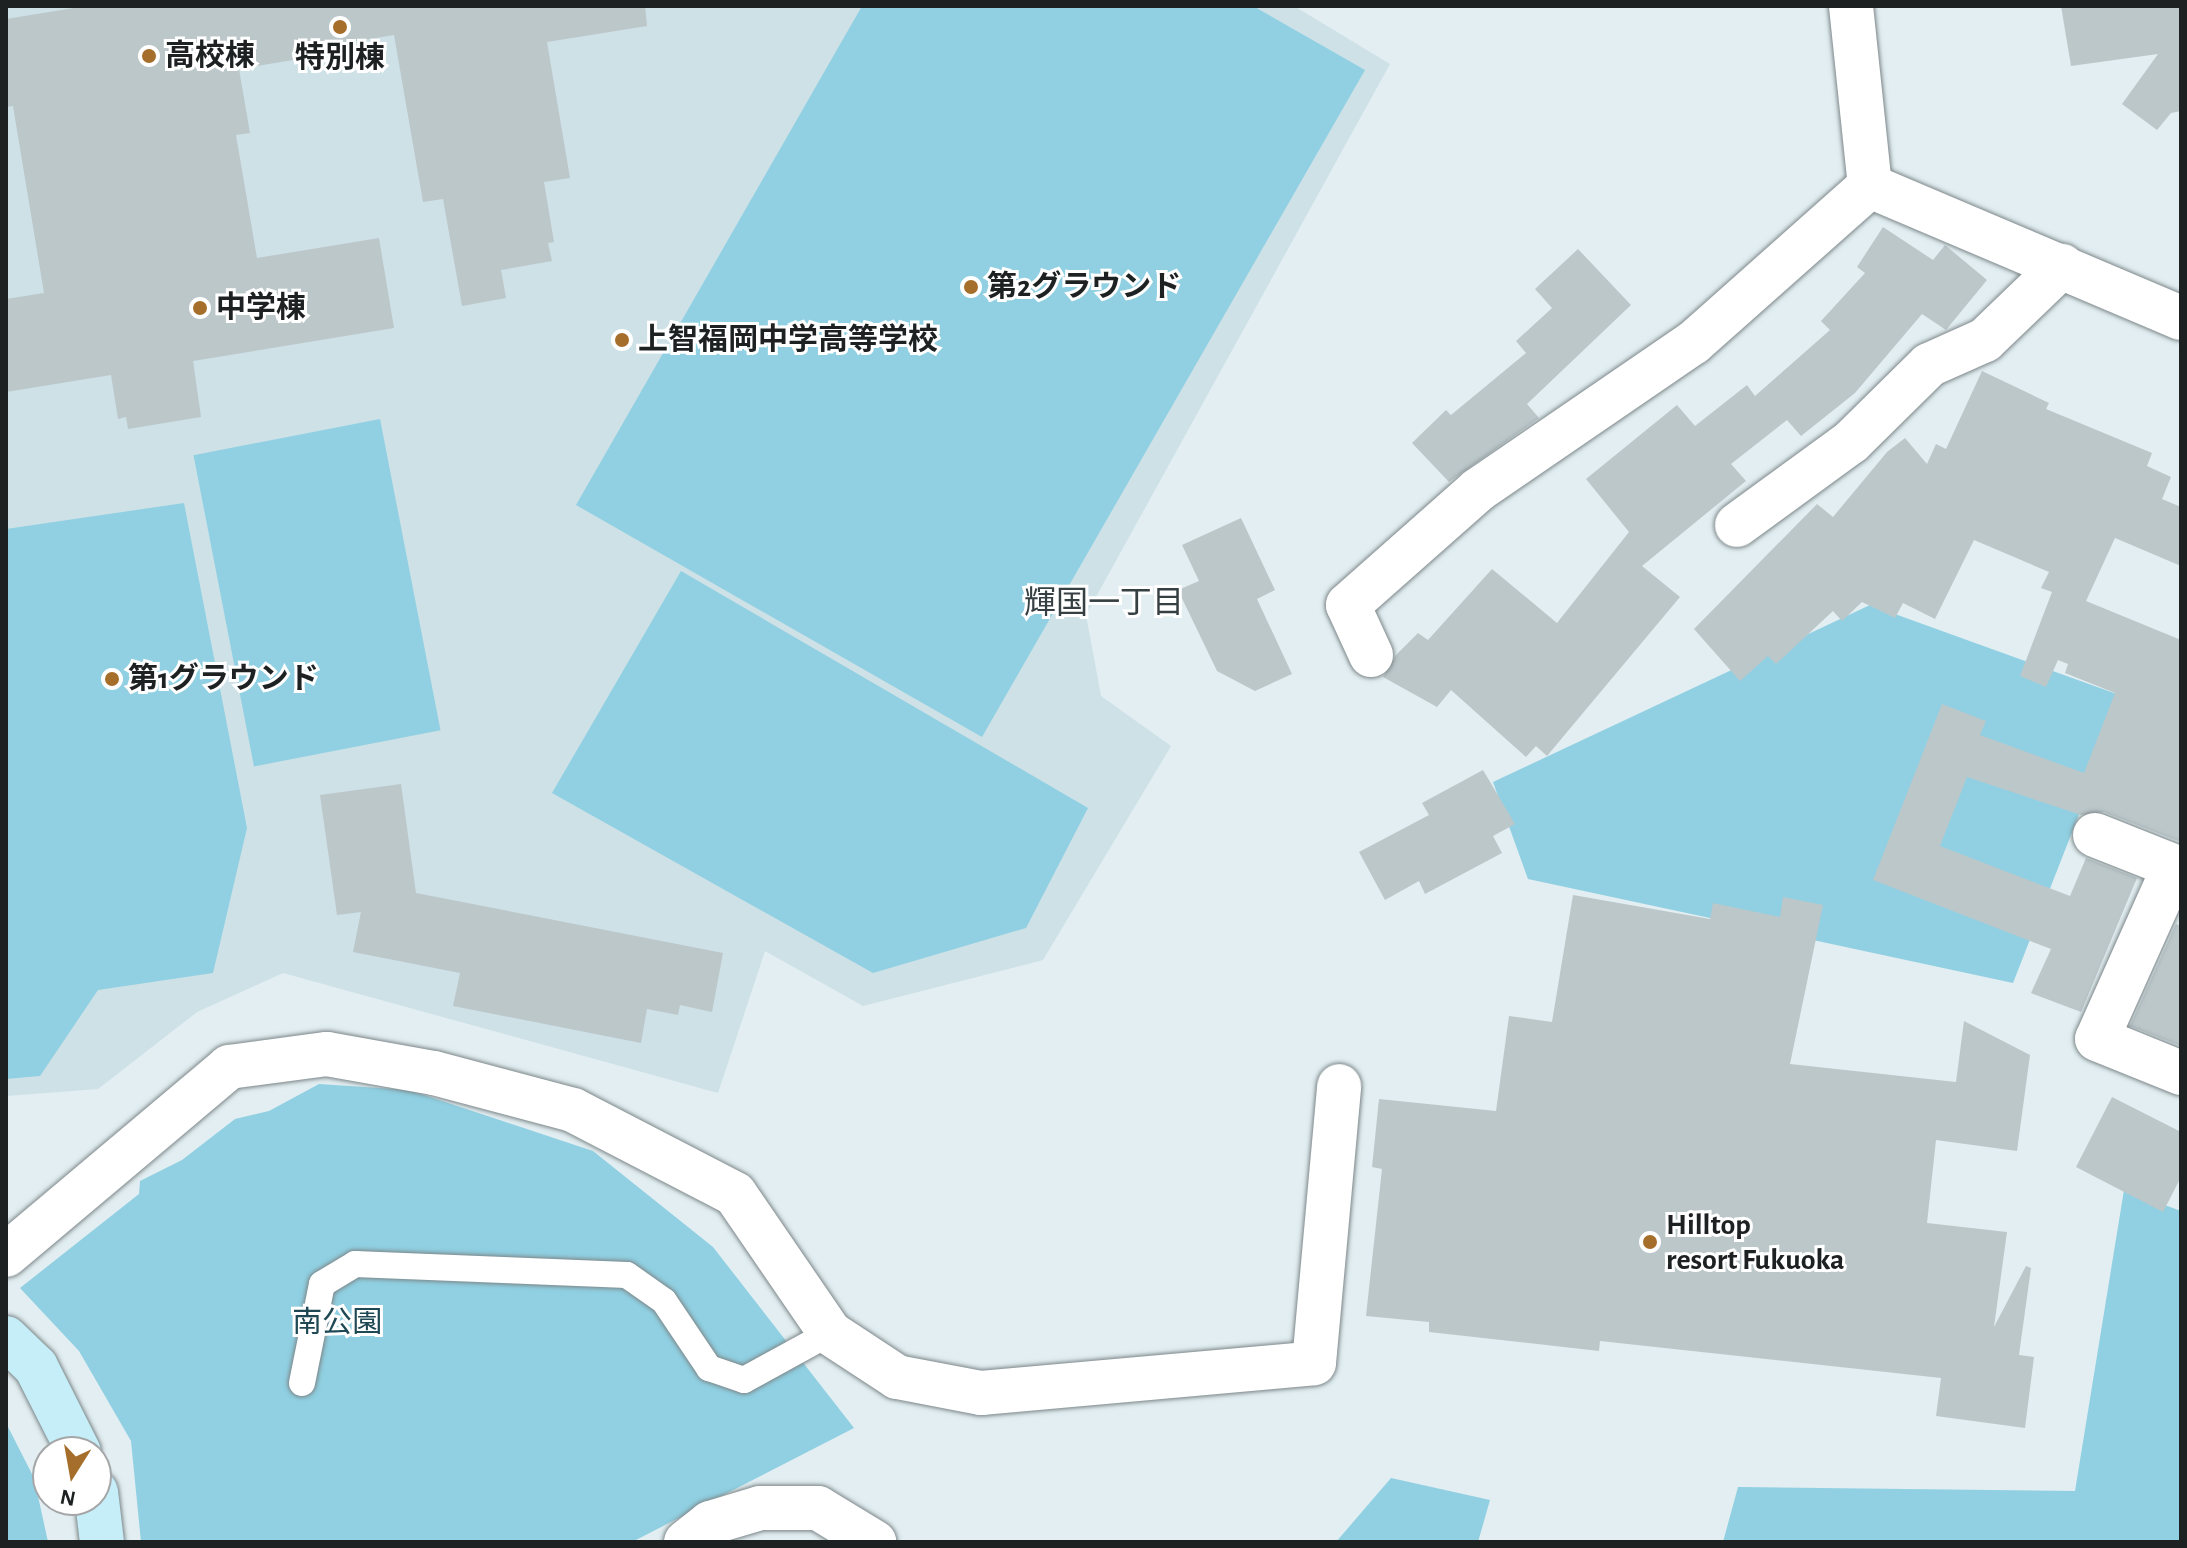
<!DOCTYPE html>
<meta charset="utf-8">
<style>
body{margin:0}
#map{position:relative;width:2187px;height:1548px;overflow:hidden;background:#e2eef1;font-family:"Alegreya Sans","Noto Sans JP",sans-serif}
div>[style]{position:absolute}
.built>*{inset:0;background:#cde1e7}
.green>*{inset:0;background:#90d0e2;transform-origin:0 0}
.building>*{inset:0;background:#bcc7ca}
.roads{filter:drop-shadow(0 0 2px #7d878a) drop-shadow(0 0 2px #7d878a)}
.lane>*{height:26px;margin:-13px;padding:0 13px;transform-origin:13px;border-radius:13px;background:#fff}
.street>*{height:44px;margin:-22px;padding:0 22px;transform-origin:22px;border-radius:22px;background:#fff}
.secondary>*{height:44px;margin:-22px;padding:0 22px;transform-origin:22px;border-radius:22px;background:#c6eef8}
.dots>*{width:22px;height:22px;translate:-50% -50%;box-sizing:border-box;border:4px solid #fff;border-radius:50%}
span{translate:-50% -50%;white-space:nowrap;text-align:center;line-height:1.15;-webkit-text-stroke:6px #fff;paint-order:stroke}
.poi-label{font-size:30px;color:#1d2122;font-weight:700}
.left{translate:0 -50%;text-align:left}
.park-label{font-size:30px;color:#1e4954}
.neighbourhood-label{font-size:32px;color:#363f42}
.frame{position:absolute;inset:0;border:8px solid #1d2122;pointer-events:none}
.north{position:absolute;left:32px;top:1436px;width:80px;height:80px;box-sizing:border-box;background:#fff;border:2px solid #a5a6a7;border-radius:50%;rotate:191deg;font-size:22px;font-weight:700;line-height:32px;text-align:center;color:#1d2122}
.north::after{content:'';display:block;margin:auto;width:28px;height:36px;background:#a66e2b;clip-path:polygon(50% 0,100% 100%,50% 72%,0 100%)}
</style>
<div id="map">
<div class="built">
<i style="clip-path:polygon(6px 6px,1294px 6px,1390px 64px,1086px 615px,1101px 696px,1171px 746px,1043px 960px,863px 1006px,765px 951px,718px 1093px,283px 973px,197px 1012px,98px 1089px,6px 1096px)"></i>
</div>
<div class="green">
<i style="clip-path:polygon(862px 6px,1253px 6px,1365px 70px,982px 737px,576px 505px)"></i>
<i style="left:380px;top:419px;width:317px;height:190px;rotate:79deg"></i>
<i style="clip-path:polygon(184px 503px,247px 828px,213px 973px,98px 990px,40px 1076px,6px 1079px,6px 529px)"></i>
<i style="clip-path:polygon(681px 571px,1088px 808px,1026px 928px,873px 973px,552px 793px)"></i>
<i style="clip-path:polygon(1870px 605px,2125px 697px,2013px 983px,1528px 879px,1493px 782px)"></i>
<i style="clip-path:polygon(319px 1084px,409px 1090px,593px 1151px,713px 1247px,854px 1428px,632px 1542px,141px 1542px,131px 1441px,79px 1351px,20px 1288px,139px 1194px,140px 1181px,182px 1160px,235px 1119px,269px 1111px)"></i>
<i style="clip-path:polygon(2124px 1190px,2181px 1211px,2181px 1542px,1723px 1542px,1738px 1487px,2075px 1491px)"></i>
<i style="clip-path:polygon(6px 1423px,34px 1478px,48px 1542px,6px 1542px)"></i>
<i style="clip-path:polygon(1391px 1478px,1490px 1500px,1478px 1542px,1336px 1542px)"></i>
</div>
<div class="building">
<i style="clip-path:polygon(86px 6px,645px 6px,647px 26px,547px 42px,570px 178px,544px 182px,554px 242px,548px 243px,552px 261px,501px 270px,506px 298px,462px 306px,443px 199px,423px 202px,394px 35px,292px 52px,293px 60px,239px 69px,250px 133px,236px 135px,257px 258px,379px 238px,394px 328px,193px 361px,201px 417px,128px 429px,126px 417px,118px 419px,111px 375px,6px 392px,6px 299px,44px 293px,13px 106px,6px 107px,6px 19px)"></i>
<i style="clip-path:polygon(2061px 6px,2181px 6px,2181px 111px,2171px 113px,2157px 130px,2122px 104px,2158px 54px,2071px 66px)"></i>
<i style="clip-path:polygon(1883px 227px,1933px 260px,1945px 245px,1987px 280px,1946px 330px,1922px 314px,1855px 393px,1801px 436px,1787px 420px,1731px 464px,1746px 481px,1642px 566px,1680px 597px,1547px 756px,1536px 746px,1526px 757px,1451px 690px,1437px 707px,1383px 677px,1396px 655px,1418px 633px,1428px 640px,1492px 569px,1557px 623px,1629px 532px,1586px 479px,1677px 405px,1695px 426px,1747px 385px,1755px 396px,1830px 330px,1821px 321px,1865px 273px,1857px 267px)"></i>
<i style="clip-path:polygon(1578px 249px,1631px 305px,1527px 404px,1539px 418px,1449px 482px,1412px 443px,1446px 410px,1451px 415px,1526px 353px,1516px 341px,1552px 308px,1535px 289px)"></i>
<i style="clip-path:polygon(1982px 371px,2049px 403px,2046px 409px,2152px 453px,2147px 466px,2171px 477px,2162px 499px,2181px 507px,2181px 566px,2115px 538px,2086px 601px,2181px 640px,2181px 842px,2104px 812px,2081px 815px,1967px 777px,1940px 846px,2070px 896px,2086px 858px,2137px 878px,2081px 1012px,2031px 993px,2051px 949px,1873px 880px,1942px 704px,1986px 721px,1980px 735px,2084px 773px,2115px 693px,2065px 673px,2068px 664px,2058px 660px,2046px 687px,2020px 676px,2052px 592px,2041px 588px,2049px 572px,1974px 540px,1935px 619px,1903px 603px,1895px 618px,1862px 602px,1842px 621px,1833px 611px,1776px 664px,1768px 656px,1740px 681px,1694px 629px,1817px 504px,1833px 517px,1887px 452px,1905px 438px,1927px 464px,1936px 444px,1946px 449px)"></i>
<i style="clip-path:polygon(1241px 518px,1275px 590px,1257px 599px,1292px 674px,1255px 691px,1217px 671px,1178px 590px,1199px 581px,1182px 545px)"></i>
<i style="clip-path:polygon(1483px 770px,1515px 824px,1493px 836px,1502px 853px,1425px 894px,1419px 881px,1385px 900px,1359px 852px,1429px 815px,1422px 803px)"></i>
<i style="clip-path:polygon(401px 784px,416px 893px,723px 953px,712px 1012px,680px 1005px,678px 1015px,647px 1009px,641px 1043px,453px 1006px,460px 973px,353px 952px,361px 912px,337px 915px,320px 795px)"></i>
<i style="clip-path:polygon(1573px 895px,1710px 919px,1713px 903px,1780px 917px,1783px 897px,1823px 905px,1790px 1064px,1956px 1082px,1964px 1021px,2030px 1055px,2017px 1151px,1936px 1140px,1927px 1223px,2007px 1232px,1994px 1327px,2026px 1266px,2031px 1268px,2019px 1355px,2034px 1357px,2025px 1428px,1936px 1416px,1941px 1378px,1600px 1341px,1599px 1351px,1429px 1332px,1429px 1322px,1366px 1316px,1382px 1169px,1372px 1167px,1379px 1099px,1496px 1111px,1509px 1016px,1552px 1022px)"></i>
<i style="clip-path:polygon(2176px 924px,2181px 926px,2181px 1046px,2130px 1026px)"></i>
<i style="clip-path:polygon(2112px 1097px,2181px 1132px,2181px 1177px,2163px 1212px,2076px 1167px)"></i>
</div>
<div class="roads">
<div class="lane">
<i style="left:302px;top:1383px;width:101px;rotate:-78.6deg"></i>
<i style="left:322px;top:1284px;width:39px;rotate:-31deg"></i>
<i style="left:355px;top:1264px;width:272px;rotate:2.3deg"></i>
<i style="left:627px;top:1275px;width:45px;rotate:35.1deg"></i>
<i style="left:664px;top:1301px;width:81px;rotate:56.1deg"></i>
<i style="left:709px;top:1368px;width:37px;rotate:19deg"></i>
<i style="left:744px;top:1380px;width:98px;rotate:-28.7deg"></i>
</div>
<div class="street">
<i style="left:1851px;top:6px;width:181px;rotate:84deg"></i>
<i style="left:1870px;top:186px;width:338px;rotate:23deg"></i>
<i style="left:1737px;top:525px;width:141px;rotate:-36.1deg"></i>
<i style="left:1851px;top:442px;width:110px;rotate:-44.6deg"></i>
<i style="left:1929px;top:365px;width:61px;rotate:-24.1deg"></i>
<i style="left:1985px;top:340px;width:107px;rotate:-43.9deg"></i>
<i style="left:1371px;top:655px;width:55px;rotate:-114.7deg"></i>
<i style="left:1348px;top:605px;width:174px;rotate:-41.5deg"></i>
<i style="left:1478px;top:490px;width:260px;rotate:-34.4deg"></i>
<i style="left:1693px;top:343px;width:237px;rotate:-41.6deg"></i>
<i style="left:2095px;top:835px;width:92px;rotate:21.6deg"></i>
<i style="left:2174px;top:867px;width:188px;rotate:114.1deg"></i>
<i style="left:2097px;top:1039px;width:91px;rotate:22deg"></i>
<i style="left:6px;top:1255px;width:292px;rotate:-40.1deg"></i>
<i style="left:229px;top:1067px;width:99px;rotate:-7.6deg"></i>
<i style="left:327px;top:1054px;width:109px;rotate:10.1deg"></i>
<i style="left:434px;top:1073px;width:144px;rotate:14.9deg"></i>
<i style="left:573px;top:1110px;width:182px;rotate:27.4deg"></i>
<i style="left:735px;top:1194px;width:168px;rotate:55.6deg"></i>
<i style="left:830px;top:1333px;width:80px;rotate:33.3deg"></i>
<i style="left:897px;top:1377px;width:86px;rotate:10.8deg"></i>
<i style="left:981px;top:1393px;width:334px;rotate:-5.1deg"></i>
<i style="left:1314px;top:1363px;width:278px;rotate:-84.8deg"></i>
<i style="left:686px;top:1542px;width:31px;rotate:-38deg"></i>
<i style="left:710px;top:1523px;width:52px;rotate:-16.7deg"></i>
<i style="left:760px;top:1508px;width:58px"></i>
<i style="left:818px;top:1508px;width:66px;rotate:31.3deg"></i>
</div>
<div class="secondary">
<i style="left:6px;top:1338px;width:42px;rotate:44deg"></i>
<i style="left:36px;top:1367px;width:95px;rotate:63.2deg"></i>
<i style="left:96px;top:1492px;width:50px;rotate:83.2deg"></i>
</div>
</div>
<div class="dots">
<i style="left:340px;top:27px;background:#a66e2b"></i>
<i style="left:149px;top:56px;background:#a66e2b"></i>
<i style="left:971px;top:287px;background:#a66e2b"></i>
<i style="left:200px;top:308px;background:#a66e2b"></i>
<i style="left:622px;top:340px;background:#a66e2b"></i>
<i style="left:112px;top:679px;background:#a66e2b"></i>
<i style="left:1650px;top:1242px;background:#a66e2b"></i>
</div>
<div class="poi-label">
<span class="left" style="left:165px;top:56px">高校棟</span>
<span style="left:340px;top:58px">特別棟</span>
<span class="left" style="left:987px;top:287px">第2グラウンド</span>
<span class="left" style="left:216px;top:308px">中学棟</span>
<span class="left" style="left:638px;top:340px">上智福岡中学高等学校</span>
<span class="left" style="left:128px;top:679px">第1グラウンド</span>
<span class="left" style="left:1666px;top:1242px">Hilltop<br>resort Fukuoka</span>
</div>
<div class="park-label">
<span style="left:337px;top:1323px">南公園</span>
</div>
<div class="neighbourhood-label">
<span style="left:1104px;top:603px">輝国一丁目</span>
</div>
<div class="frame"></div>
<div class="north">N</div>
</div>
